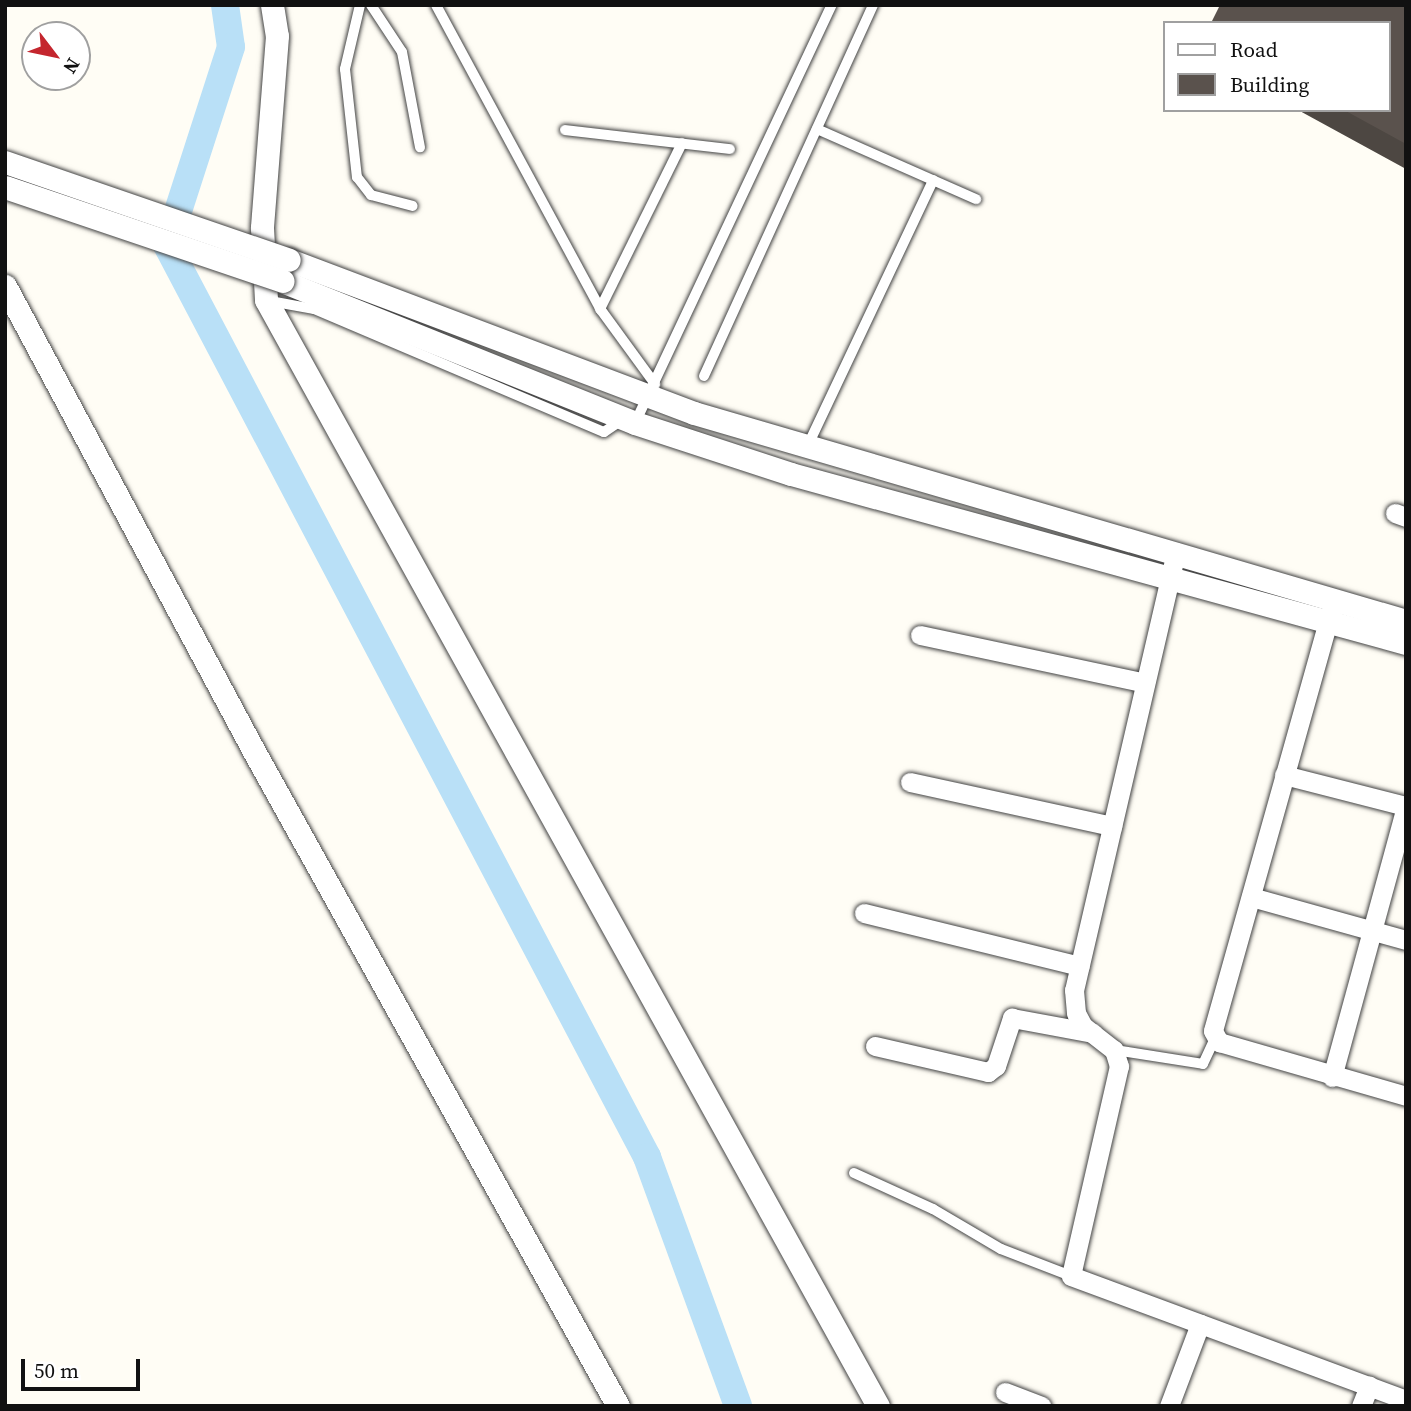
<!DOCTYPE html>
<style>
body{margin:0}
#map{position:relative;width:1411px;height:1411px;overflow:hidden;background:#fffdf5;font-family:"Source Serif 4",serif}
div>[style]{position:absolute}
.river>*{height:28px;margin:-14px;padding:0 14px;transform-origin:14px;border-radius:14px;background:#b9e0f7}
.roads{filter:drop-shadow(0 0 2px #444) drop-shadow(0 0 2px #444)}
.service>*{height:10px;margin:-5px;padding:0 5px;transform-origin:5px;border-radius:5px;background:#fff}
.minor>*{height:19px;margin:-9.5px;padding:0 9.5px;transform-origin:9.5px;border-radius:9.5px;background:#fff}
.tertiary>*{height:23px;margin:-11.5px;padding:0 11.5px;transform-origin:11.5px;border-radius:11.5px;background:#fff}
.bridges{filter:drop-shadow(0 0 2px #444) drop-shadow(0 0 2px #444)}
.tertiary-bridge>*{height:23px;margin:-11.5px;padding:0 11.5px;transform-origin:11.5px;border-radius:11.5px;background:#fff}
.wall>*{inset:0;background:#4d4742}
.building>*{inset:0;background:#5a524d}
span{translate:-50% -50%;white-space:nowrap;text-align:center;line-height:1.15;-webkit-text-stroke:7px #fff;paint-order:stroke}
.frame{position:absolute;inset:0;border:7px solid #111;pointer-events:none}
.legend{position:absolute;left:1163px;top:21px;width:228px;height:91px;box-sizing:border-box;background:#fff;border:2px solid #a0a0a0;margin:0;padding:9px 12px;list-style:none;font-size:21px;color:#111}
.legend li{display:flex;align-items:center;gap:14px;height:35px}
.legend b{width:35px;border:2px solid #a0a0a0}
.north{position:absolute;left:21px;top:21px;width:70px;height:70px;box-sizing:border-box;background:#fff;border:2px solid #a0a0a0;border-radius:50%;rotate:122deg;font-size:19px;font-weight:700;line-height:28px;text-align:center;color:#111}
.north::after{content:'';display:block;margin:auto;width:24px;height:32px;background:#c4262e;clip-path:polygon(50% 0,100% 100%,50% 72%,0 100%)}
.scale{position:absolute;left:21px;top:1359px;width:119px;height:32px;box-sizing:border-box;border:4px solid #111;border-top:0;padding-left:9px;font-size:21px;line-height:24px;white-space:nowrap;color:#111;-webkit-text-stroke:5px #fff;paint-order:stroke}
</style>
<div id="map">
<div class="river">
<i style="left:225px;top:5px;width:42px;rotate:81.9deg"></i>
<i style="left:231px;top:47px;width:208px;rotate:107.9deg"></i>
<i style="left:167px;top:245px;width:1031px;rotate:62.24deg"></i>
<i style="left:647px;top:1157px;width:265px;rotate:69.9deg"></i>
</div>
<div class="roads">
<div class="service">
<i style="left:360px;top:5px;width:66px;rotate:103.2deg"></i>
<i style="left:345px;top:69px;width:109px;rotate:83.7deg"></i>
<i style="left:357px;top:177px;width:23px;rotate:52deg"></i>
<i style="left:371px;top:195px;width:43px;rotate:14.7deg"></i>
<i style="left:371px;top:5px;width:56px;rotate:56.6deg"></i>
<i style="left:402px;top:52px;width:97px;rotate:79.3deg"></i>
<i style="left:436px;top:5px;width:347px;rotate:61.6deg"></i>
<i style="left:601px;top:310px;width:92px;rotate:53.9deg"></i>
<i style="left:817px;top:129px;width:174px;rotate:23.8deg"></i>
<i style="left:565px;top:130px;width:166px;rotate:6.6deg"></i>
<i style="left:270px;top:301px;width:45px;rotate:10.3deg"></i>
<i style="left:314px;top:309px;width:315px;rotate:23deg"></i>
<i style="left:604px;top:432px;width:23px;rotate:-34deg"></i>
<i style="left:600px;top:309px;width:185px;rotate:-63.7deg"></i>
<i style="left:704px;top:376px;width:408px;rotate:-65.5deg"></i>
<i style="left:635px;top:423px;width:462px;rotate:-64.8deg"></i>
<i style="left:808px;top:445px;width:293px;rotate:-64.7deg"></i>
<i style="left:1115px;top:1050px;width:89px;rotate:9deg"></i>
<i style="left:1203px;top:1064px;width:29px;rotate:-65deg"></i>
<i style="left:854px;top:1173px;width:87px;rotate:24.5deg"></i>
<i style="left:933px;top:1209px;width:79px;rotate:30.5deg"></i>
<i style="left:1001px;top:1249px;width:75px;rotate:21.1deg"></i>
</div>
<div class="minor">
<i style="left:1395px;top:513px;width:12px;rotate:20deg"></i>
<i style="left:1176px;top:552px;width:450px;rotate:103.1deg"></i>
<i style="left:1074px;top:990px;width:23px;rotate:85deg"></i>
<i style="left:1076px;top:1013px;width:15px;rotate:62deg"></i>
<i style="left:1083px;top:1026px;width:39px;rotate:38deg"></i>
<i style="left:1114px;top:1050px;width:17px;rotate:73deg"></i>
<i style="left:1119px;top:1066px;width:215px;rotate:102.9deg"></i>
<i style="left:1071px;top:1276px;width:357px;rotate:20.3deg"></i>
<i style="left:1332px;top:607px;width:440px;rotate:105.7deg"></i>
<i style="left:1213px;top:1031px;width:13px;rotate:61deg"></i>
<i style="left:1219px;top:1042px;width:195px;rotate:16.1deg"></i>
<i style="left:920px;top:635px;width:230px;rotate:12deg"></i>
<i style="left:1284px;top:775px;width:126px;rotate:14.3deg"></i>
<i style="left:910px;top:782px;width:207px;rotate:12.3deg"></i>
<i style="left:1251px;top:897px;width:161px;rotate:15.5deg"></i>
<i style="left:864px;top:913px;width:222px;rotate:13.8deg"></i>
<i style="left:875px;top:1046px;width:116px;rotate:13deg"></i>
<i style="left:988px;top:1072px;width:10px;rotate:-37deg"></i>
<i style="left:996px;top:1066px;width:51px;rotate:-71.6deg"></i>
<i style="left:1012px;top:1018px;width:82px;rotate:10.5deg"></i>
<i style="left:1332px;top:1077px;width:281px;rotate:-74.7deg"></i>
<i style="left:1005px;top:1392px;width:39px;rotate:21deg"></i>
<i style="left:1169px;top:1406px;width:88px;rotate:-69.3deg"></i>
<i style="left:1361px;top:1406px;width:22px;rotate:-68deg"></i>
</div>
<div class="tertiary">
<i style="left:272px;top:5px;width:31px;rotate:81deg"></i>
<i style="left:277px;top:36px;width:193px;rotate:94.5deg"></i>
<i style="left:262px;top:228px;width:72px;rotate:86.8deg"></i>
<i style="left:266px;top:300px;width:1264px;rotate:61.04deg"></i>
<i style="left:289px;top:260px;width:433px;rotate:20.7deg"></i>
<i style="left:694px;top:413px;width:742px;rotate:16.28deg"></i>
<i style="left:282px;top:281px;width:380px;rotate:21.9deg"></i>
<i style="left:635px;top:423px;width:164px;rotate:18.1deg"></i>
<i style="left:791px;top:474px;width:638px;rotate:15.37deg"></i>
<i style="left:5px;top:286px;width:532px;rotate:61.85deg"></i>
<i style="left:256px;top:755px;width:745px;rotate:60.92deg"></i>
</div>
</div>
<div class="bridges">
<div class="tertiary-bridge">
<i style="left:5px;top:162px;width:300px;rotate:19deg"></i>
<i style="left:5px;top:187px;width:293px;rotate:18.7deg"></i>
</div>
</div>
<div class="wall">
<i style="clip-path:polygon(1406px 5px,1406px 169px,1298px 110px,1388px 110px)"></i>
</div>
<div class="building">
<i style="clip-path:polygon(1220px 5px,1406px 5px,1406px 144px,1344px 110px,1388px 110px,1388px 23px,1211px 23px)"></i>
</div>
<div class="frame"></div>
<ul class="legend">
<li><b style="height:9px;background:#fff"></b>Road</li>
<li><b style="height:19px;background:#5a524d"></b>Building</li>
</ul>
<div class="north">N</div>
<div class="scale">50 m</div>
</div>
